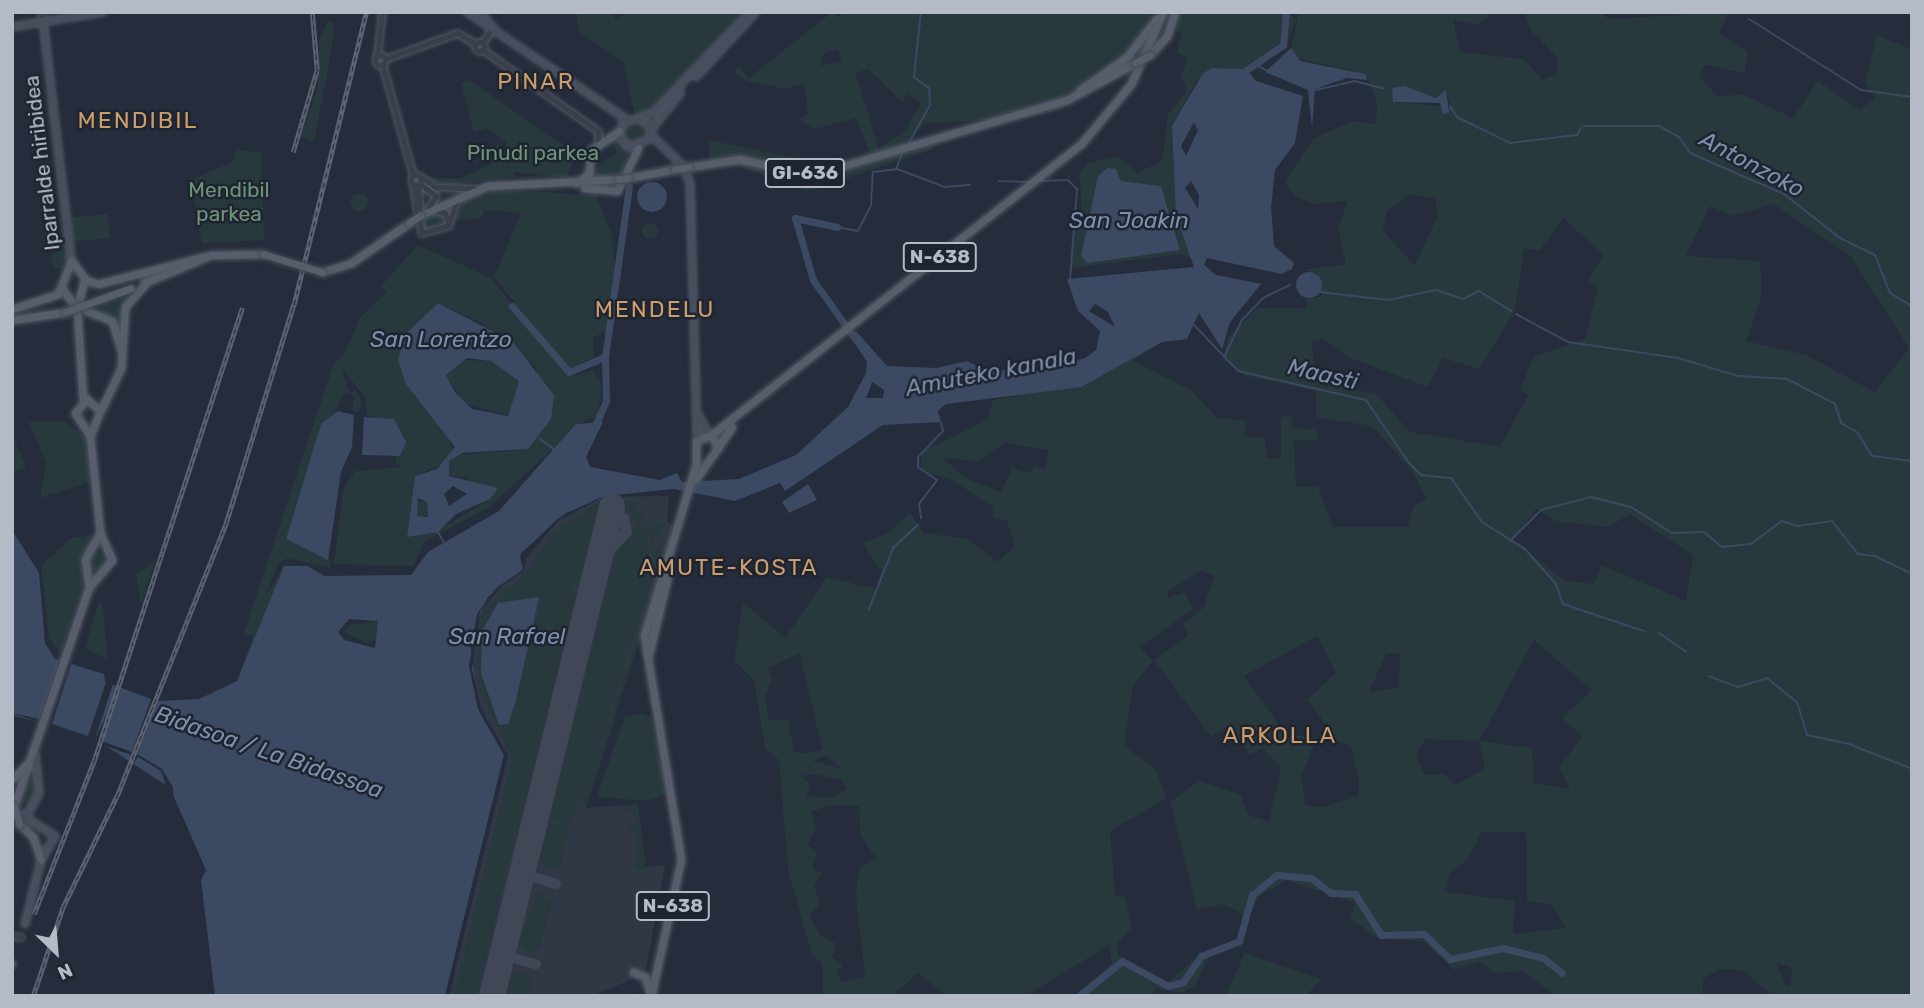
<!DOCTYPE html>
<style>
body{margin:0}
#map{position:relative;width:1924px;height:1008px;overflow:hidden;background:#252c3b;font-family:Rubik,sans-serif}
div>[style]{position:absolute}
.airport>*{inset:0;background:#303745}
.green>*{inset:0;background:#28393d;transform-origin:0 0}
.round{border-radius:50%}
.water>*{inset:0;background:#3c4962}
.pier>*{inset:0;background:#252c3b}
.stream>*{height:2px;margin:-1px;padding:0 1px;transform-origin:1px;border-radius:1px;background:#3c4962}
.river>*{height:7px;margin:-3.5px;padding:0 3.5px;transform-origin:3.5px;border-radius:3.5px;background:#3c4962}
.taxiway>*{height:10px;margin:-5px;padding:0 5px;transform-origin:5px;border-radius:5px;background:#404756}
.runway>*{height:26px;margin:-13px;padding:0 13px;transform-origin:13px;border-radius:13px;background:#404756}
.roads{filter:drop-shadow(0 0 2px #515763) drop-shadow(0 0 2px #515763)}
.tertiary>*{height:5px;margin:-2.5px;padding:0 2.5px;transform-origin:2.5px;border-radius:2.5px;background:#393f4b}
.tertiary>.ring{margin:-2.5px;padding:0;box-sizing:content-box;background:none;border:5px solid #393f4b;border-radius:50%}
.secondary>*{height:6px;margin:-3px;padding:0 3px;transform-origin:3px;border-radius:3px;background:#474e5e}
.primary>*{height:7px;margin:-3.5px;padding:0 3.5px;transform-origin:3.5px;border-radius:3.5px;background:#575e6b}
.rail>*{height:4.5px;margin-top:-2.25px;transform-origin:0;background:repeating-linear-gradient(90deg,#1e2430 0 5px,#5b6272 0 10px);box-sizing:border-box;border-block:2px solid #5b6272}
.bridges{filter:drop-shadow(0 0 2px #424854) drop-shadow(0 0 2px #424854)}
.primary-bridge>*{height:7px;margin:-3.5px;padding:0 3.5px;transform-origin:3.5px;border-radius:3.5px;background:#575e6b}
span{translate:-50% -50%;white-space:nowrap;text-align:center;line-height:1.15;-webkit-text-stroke:5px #1e2430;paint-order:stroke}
.shield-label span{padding:2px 5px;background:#1e2430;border:2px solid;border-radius:5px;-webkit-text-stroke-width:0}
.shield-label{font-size:19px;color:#b4bac6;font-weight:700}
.park-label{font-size:21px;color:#6e957a}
.street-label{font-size:21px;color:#b4bac6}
.neighbourhood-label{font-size:23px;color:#cb9d6b;letter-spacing:2px}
.water-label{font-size:23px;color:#7e8eab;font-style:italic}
.frame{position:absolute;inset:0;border:14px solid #b4bac6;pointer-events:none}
.north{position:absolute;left:21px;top:917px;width:70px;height:70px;-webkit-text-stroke:5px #1e2430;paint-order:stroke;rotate:155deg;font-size:19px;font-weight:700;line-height:28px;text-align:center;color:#b4bac6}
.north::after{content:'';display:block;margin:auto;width:24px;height:32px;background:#b4bac6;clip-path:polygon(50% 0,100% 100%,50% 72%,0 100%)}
</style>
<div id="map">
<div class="airport">
<i style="clip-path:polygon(669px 496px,667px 522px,673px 526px,667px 551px,586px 808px,638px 804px,645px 867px,665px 865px,645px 974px,591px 996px,449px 996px,508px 756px,480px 708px,470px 658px,480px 612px,558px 521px,603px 497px)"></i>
</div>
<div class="green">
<i style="clip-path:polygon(576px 12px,613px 12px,615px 19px,628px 12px,743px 12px,649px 111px,635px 116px,622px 57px,622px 62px,580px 33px)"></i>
<i style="clip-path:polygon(evenodd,832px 12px,838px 17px,844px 12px,1158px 12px,1138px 71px,1128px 71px,1056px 111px,1019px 119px,925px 123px,902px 148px,935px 138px,938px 145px,928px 151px,809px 191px,739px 167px,719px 167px,709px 158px,709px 140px,815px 162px,836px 158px,844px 166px,872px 157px,856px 118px,814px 129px,799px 119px,808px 113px,804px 84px,786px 89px,747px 81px,734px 73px,739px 67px,749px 78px,832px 12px,838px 49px,842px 61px,820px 66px,824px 53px,838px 49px,832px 12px,868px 69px,902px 102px,907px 94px,921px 103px,905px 131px,879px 148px,855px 73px,868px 69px)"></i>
<i style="clip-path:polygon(evenodd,1177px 12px,1284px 12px,1279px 46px,1246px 69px,1213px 68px,1197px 81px,1172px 126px,1176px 216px,1194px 259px,1180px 254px,1072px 268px,1074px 226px,1082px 217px,1080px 173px,1088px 163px,1117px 156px,1138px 173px,1163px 160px,1168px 114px,1187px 91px,1181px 75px,1188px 59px,1177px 52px,1182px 35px,1173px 28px,1177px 12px,1119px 174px,1121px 181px,1161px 186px,1174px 228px,1087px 222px,1119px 174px)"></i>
<i style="clip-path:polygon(1288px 12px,1296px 19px,1286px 47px,1286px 45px)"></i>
<i style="clip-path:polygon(evenodd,1299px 12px,1493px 12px,1478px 25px,1453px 20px,1460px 52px,1523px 59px,1543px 80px,1557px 74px,1557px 57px,1530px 29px,1525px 12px,1599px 12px,1609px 19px,1728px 12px,1720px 33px,1748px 52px,1745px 73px,1705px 65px,1699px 76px,1718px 97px,1742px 94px,1793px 118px,1818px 81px,1859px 110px,1876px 98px,1865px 83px,1877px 35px,1912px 50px,1912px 996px,1784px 996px,1769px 993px,1742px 970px,1719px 969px,1703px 979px,1702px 996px,1557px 996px,1522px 971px,1495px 973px,1479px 961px,1455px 970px,1424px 942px,1376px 937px,1350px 918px,1355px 903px,1287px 880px,1259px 896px,1248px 917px,1223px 904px,1197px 910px,1170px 802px,1199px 781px,1241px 795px,1248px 815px,1269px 822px,1281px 767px,1262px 748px,1250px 755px,1227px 727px,1211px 736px,1154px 660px,1188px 636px,1184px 624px,1203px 608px,1215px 576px,1200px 571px,1168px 591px,1168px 598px,1185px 592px,1193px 609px,1140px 647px,1153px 661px,1133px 685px,1124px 746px,1155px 768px,1167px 798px,1110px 831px,1115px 895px,1125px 898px,1132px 927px,1116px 945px,1120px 959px,1167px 983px,1198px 956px,1210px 956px,1195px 985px,1182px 993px,1155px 988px,1153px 996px,1074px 996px,1112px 964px,1109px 945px,1026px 996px,946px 996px,918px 973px,892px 996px,823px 996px,822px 963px,812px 955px,788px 869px,779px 760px,765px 748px,754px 680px,734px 661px,743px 602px,785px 638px,827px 577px,876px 589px,881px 571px,863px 543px,890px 532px,910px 513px,924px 533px,967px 539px,998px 562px,1014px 546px,1007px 520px,994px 518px,993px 507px,952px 480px,921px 470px,922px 452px,988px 419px,993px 400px,1032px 393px,1183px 308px,1204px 265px,1216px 275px,1261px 284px,1230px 322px,1222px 349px,1199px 313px,1187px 339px,1162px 342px,1133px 361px,1192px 391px,1217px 418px,1246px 421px,1244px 436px,1265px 438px,1267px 458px,1281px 458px,1281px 418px,1291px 414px,1292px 428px,1317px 429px,1317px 440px,1294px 441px,1296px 487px,1318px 487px,1333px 527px,1408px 527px,1413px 506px,1427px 500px,1413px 472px,1372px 426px,1316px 417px,1316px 391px,1244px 375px,1224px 360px,1228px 338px,1257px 308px,1306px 308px,1308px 299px,1322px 296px,1317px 273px,1303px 270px,1346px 264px,1338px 228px,1348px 201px,1313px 204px,1294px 196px,1285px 181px,1313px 139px,1352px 121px,1376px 124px,1377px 103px,1366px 74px,1296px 58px,1291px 48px,1299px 12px,1446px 90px,1451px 107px,1393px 102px,1436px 98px,1446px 90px,1299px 12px,1409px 195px,1436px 198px,1437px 217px,1415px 266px,1383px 231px,1386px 212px,1409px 195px,1299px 12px,1774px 204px,1852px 258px,1909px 348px,1875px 392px,1806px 355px,1746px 341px,1762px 295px,1760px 261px,1686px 256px,1710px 206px,1732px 216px,1774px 204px,1299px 12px,1563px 218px,1604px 255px,1587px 281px,1598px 287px,1585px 339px,1534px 357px,1520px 390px,1528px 395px,1500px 447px,1410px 432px,1377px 395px,1317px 379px,1311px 342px,1323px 339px,1348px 357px,1428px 387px,1443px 358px,1479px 369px,1515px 310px,1524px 249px,1540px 250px,1563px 218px,1299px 12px,1006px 443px,1049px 450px,1045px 469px,1035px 466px,1029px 473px,1012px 468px,1001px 492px,967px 479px,943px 458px,977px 461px,1006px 443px,1299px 12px,1536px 509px,1556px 521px,1608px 527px,1630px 514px,1693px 555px,1686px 601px,1601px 565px,1594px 584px,1564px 580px,1513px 540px,1536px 509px,1299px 12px,1317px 636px,1336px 672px,1307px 700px,1325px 723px,1325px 738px,1351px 746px,1359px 780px,1358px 796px,1323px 807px,1305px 805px,1301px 776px,1317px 738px,1285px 733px,1244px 676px,1317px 636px,1299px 12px,1534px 640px,1592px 690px,1562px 718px,1582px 736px,1559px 768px,1570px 789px,1534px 783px,1532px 748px,1479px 741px,1534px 640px,1299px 12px,800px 653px,822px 750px,804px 754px,794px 751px,788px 720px,769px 720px,765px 696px,772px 679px,768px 668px,800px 653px,1299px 12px,1400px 653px,1399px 687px,1369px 692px,1386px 654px,1400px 653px,1299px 12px,1425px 739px,1479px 741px,1485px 769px,1455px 785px,1444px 774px,1424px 775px,1417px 754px,1425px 739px,1299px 12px,825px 755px,842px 769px,813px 761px,825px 755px,1299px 12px,815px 774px,841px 780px,847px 789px,831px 798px,806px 796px,811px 786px,801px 776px,815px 774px,1299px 12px,833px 805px,859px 806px,860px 834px,876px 858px,860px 868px,856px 894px,865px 976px,841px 982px,837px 972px,843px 965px,832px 957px,835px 943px,820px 935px,809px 916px,820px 903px,814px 885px,822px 873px,812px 868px,817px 852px,807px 844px,816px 829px,812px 811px,833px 805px,1299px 12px,1482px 832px,1526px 832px,1527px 900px,1552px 905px,1566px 928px,1513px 934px,1515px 901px,1446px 892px,1449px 874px,1467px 860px,1482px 832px,1299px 12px,1776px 962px,1793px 969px,1790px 985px,1786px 986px,1776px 962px)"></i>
<i style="clip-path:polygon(328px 21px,334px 22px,332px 47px,314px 142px,300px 137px,317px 90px,319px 40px)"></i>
<i style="clip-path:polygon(469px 80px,576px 154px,566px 178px,514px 172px,514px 177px,444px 186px,425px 177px,459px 179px,502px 159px,507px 143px,487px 128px,474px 132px,461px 83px)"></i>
<i style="clip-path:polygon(641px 122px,647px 137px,629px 144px,622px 133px,626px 125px)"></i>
<i style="clip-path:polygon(615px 136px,629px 152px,621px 174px,596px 179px,595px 169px,617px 152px,610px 141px)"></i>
<i style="clip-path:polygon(500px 141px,497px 162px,469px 162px,488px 157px)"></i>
<i style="clip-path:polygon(236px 149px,261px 153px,264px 240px,202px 243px,191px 180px,234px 161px)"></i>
<i style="clip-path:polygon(491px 190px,596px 195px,612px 236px,615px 273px,608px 329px,593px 338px,594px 357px,569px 369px,494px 277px,521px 213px,485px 210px,480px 219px,456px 220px,464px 199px)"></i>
<i class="round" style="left:350px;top:193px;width:18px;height:18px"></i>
<i class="round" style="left:423px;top:211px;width:20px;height:20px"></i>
<i style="left:108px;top:214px;width:24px;height:37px;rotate:85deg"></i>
<i class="round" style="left:642px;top:223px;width:16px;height:16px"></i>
<i style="clip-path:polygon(evenodd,418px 245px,491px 278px,570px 377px,593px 370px,602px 383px,598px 416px,579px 423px,509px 499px,553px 449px,489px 507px,424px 542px,413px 566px,334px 564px,343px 490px,355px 471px,404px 467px,396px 464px,399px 427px,367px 415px,366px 399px,341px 367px,350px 394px,355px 389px,361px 401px,359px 412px,352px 410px,355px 396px,344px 393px,331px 421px,321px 424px,287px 539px,330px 559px,330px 568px,288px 558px,278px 563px,265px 598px,284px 566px,307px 566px,325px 576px,411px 575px,428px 552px,410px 686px,399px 694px,287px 659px,273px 648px,237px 681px,253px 636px,244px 634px,250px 615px,334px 363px,344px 355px,360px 318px,386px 293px,381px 286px,418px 245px,438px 303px,481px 323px,535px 366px,551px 419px,519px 450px,454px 455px,448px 435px,407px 384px,438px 303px,418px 245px,449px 461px,449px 476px,466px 477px,490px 499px,436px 532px,407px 536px,415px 476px,449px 461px,418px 245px,349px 619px,378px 621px,350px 625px,344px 632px,368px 644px,378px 639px,378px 630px,380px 639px,375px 648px,344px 640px,338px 632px,349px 619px)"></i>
<i class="round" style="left:51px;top:251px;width:18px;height:18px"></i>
<i style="clip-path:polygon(134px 291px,125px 303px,121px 336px,110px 316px,88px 309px)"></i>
<i style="clip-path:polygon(459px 360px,491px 361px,519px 381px,508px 416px,463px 403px,446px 375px)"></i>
<i style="clip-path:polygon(64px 421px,85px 436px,90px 482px,40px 498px,46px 462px,29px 422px)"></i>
<i style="clip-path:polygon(12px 434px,26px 467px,12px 473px)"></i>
<i style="clip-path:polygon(606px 500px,634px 502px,646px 523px,637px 523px,628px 506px)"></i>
<i class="round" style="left:414px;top:501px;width:16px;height:16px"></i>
<i style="clip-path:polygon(evenodd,599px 502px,579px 584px,571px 588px,576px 593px,477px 996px,454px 996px,512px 758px,480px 689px,477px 628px,488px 605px,525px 574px,555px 531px,599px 502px,514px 602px,541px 602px,508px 724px,499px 725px,480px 648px,492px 607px,514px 602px)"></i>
<i style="clip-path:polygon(667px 522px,654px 538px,653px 546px,667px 551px,586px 808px,582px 803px,656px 576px,648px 529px)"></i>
<i style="clip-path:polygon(646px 525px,653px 576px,612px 704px,604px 704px,611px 708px,585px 792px,570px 824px,550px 819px,604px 600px,611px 598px,605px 596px,615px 555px,637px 526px)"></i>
<i style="clip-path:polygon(91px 535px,95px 539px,80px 559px,85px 583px,60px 654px,49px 638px,41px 566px,71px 538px)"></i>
<i class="round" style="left:88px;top:552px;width:20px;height:20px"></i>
<i style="clip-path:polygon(155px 561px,141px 606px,136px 574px)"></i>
<i style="clip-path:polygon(99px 603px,102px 603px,108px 660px,85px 648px)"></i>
<i style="clip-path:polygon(643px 713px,652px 718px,667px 794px,646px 801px,597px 797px,625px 716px)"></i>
<i style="clip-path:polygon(33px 777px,33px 800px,17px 807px,29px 780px)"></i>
<i style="clip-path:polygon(638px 804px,646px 868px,635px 869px,636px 832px,629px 833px,629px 823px,635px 822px,635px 813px,617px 806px)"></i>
<i style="clip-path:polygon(550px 822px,569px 827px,560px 866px,553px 872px,539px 862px)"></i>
<i style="clip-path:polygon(537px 891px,552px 901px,540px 947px,530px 953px,519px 944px)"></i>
<i style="clip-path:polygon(1245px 953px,1321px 979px,1306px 996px,1225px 996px)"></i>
<i class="round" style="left:508px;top:973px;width:24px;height:24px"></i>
</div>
<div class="water">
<i style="clip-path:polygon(1291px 48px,1300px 61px,1366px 74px,1367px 80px,1347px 78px,1315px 89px,1312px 128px,1308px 90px,1265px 72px)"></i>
<i style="clip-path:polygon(evenodd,1213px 68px,1246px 69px,1256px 81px,1303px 96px,1295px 143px,1275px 170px,1271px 208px,1274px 246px,1294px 263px,1292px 269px,1281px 274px,1207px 258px,1204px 265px,1216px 275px,1261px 284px,1230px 322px,1222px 349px,1199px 313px,1187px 339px,1162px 342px,1081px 387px,946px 404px,938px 411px,941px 422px,883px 425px,785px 491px,780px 483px,735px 501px,674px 489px,599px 498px,557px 519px,520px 556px,523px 570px,488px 597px,470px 638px,478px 709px,504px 755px,445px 996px,215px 996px,201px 880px,206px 870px,170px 788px,94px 738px,12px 715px,12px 530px,39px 573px,45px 643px,55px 659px,104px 674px,105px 682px,157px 701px,199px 699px,237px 681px,284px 566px,307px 566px,325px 576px,411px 575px,428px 552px,499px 511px,576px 424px,603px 422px,586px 457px,590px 467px,660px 480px,677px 473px,682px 482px,739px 479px,796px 455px,848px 407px,866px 373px,867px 362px,849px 335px,856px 331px,887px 366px,937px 368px,967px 361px,986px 370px,1044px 371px,1085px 358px,1096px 350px,1100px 331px,1078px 311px,1067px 279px,1194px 267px,1176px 216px,1172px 126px,1203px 73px,1213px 68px,1194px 122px,1198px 130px,1186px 156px,1181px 146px,1194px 122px,1213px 68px,1191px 181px,1199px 195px,1198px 209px,1185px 188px,1191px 181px,1213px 68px,1095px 304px,1108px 312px,1115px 327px,1089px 311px,1095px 304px,1213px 68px,872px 382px,884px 390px,883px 398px,866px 398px,872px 382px,1213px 68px,349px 619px,378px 621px,375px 648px,344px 640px,338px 632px,349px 619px)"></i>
<i style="clip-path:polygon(1405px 86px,1436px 98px,1446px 90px,1449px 112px,1443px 114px,1440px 103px,1393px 102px,1392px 88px)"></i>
<i style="clip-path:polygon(1107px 168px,1116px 169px,1121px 181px,1161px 186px,1180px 250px,1087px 263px,1081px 256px,1098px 176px)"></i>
<i class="round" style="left:637px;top:182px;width:30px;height:30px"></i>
<i class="round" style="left:1296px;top:272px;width:26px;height:26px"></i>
<i style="clip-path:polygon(evenodd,438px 303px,513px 342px,554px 395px,551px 419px,528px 449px,462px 453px,449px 461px,449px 476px,498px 488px,490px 499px,456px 514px,438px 532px,407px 537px,415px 476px,437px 469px,455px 447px,406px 384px,398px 360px,405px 335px,438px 303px,467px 358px,491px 361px,519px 381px,508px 416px,472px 409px,455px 392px,446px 375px,467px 358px,438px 303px,453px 486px,467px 494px,449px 506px,444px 494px,453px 486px,438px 303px,418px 498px,427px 502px,428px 517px,417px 516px,418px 498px)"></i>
<i style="clip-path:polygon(338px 411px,354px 415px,352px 447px,341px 472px,328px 560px,286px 539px,321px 424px)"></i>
<i style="clip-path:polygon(364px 417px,394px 419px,406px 442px,400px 456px,362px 455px)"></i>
<i style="clip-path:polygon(808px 484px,817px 500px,789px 513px,782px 502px)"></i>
<i style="clip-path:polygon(539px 597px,516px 700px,508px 724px,499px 725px,481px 673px,482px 631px,498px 603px)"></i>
</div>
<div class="pier">
<i style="clip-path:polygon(674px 489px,681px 494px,603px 497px,562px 518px,523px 553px,526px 562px,524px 571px,496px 590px,480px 612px,472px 669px,481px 708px,507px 757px,445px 996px,504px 755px,478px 709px,469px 666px,477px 614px,496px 588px,523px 570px,521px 553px,566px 513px,606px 496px)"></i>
<i style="clip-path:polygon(60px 658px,72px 662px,52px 724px,88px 736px,106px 682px,113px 684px,95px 739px,120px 688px,102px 741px,132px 752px,151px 699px,159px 698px,137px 754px,162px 769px,173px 787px,174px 809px,161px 771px,138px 757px,134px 763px,131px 755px,12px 713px,39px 719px)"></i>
</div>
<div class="stream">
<i style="left:1749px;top:19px;width:133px;rotate:32.4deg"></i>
<i style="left:1861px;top:90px;width:51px;rotate:7.8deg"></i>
<i style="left:1258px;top:66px;width:19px;rotate:28deg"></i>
<i style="left:1316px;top:90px;width:39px;rotate:-13deg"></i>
<i style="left:1354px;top:81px;width:30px;rotate:14deg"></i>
<i style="left:1450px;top:106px;width:13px;rotate:58deg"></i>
<i style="left:1457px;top:117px;width:59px;rotate:26.1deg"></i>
<i style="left:1510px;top:143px;width:67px;rotate:-6.8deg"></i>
<i style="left:1577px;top:135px;width:8px;rotate:-60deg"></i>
<i style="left:1584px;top:126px;width:75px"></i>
<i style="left:1659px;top:126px;width:23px;rotate:29deg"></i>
<i style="left:1679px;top:137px;width:19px;rotate:55deg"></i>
<i style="left:1690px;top:153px;width:103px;rotate:23.6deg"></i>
<i style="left:1784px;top:194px;width:71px;rotate:38.2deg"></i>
<i style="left:1840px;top:238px;width:39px;rotate:26deg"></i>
<i style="left:1875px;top:255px;width:41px;rotate:68.5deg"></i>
<i style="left:1890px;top:293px;width:26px;rotate:31deg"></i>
<i style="left:909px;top:143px;width:43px;rotate:-61.1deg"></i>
<i style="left:930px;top:105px;width:17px;rotate:-93deg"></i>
<i style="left:929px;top:88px;width:19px;rotate:-144deg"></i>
<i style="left:914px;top:77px;width:65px;rotate:-83.9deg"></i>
<i style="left:897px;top:169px;width:51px;rotate:20.6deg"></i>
<i style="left:945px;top:187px;width:25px;rotate:-5deg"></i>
<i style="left:999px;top:181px;width:30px;rotate:2deg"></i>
<i style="left:1038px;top:181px;width:30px;rotate:-2deg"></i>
<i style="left:1068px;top:180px;width:13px;rotate:45deg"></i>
<i style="left:1077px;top:189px;width:91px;rotate:94.4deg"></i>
<i style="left:837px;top:227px;width:21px;rotate:11deg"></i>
<i style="left:858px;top:231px;width:29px;rotate:-63deg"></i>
<i style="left:871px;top:205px;width:33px;rotate:-87deg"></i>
<i style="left:873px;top:172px;width:23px;rotate:-7deg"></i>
<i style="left:896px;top:169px;width:19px;rotate:-69deg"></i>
<i style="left:1320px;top:292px;width:68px;rotate:6.7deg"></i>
<i style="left:1388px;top:300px;width:49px;rotate:-11.8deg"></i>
<i style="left:1436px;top:290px;width:28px;rotate:18deg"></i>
<i style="left:1463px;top:299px;width:18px;rotate:-27deg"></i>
<i style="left:1479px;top:291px;width:38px;rotate:32deg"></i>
<i style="left:1516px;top:314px;width:59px;rotate:28.3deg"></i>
<i style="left:1568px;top:342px;width:111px;rotate:8.3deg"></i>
<i style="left:1678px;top:358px;width:63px;rotate:16.7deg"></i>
<i style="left:1738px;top:376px;width:49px;rotate:3.5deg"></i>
<i style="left:1787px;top:379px;width:54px;rotate:27.5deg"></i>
<i style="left:1835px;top:404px;width:20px;rotate:72deg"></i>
<i style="left:1841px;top:423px;width:20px;rotate:30deg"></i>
<i style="left:1858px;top:433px;width:27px;rotate:59deg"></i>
<i style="left:1872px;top:456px;width:40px;rotate:7.1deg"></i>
<i style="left:1193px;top:324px;width:65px;rotate:46.2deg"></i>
<i style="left:1238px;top:371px;width:131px;rotate:12.8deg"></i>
<i style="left:1366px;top:400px;width:76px;rotate:55.7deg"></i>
<i style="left:1409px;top:463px;width:17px;rotate:45deg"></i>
<i style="left:1421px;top:475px;width:30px;rotate:6deg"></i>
<i style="left:1451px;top:478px;width:54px;rotate:54.8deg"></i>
<i style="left:1482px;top:522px;width:51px;rotate:32.1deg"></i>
<i style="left:1525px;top:549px;width:47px;rotate:48.5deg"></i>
<i style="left:1556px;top:584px;width:21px;rotate:71deg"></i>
<i style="left:1563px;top:604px;width:85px;rotate:18.4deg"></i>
<i style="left:1224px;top:357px;width:41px;rotate:-64.1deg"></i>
<i style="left:1242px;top:320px;width:30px;rotate:-46deg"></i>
<i style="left:1263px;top:298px;width:30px;rotate:-26deg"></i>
<i style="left:540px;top:439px;width:17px;rotate:36deg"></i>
<i style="left:1541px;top:510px;width:52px;rotate:-14.6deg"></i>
<i style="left:1591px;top:497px;width:41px;rotate:14deg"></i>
<i style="left:1631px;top:507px;width:49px;rotate:32.4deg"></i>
<i style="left:1672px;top:533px;width:32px;rotate:-2deg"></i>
<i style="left:1704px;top:532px;width:23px;rotate:40deg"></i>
<i style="left:1722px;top:547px;width:29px;rotate:-6deg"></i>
<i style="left:1751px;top:544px;width:39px;rotate:-37deg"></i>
<i style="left:1782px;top:521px;width:16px;rotate:18deg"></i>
<i style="left:1797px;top:526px;width:35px;rotate:-8deg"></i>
<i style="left:1832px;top:521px;width:42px;rotate:51.8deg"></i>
<i style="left:1858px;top:554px;width:16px;rotate:7deg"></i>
<i style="left:921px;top:518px;width:14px;rotate:-98deg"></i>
<i style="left:919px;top:504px;width:30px;rotate:-53deg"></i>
<i style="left:937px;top:480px;width:23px;rotate:-146deg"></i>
<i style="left:918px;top:467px;width:10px;rotate:-90deg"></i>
<i style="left:918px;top:457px;width:36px;rotate:-46deg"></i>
<i style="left:943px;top:431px;width:9px;rotate:-103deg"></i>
<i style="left:438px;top:532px;width:13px;rotate:61deg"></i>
<i style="left:1510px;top:541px;width:41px;rotate:-45deg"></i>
<i style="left:1875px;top:556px;width:41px;rotate:25.9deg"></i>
<i style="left:869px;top:609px;width:66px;rotate:-68.5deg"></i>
<i style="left:893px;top:548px;width:34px;rotate:-43deg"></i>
<i style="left:1659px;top:633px;width:33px;rotate:35deg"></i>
<i style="left:1709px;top:676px;width:31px;rotate:21deg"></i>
<i style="left:1738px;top:687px;width:30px;rotate:-17deg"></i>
<i style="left:1767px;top:678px;width:38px;rotate:39deg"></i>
<i style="left:1797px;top:702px;width:34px;rotate:73deg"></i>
<i style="left:1807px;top:735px;width:43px;rotate:12.1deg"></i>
<i style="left:1849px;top:744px;width:68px;rotate:21.6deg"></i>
</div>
<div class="river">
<i style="left:1242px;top:73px;width:50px;rotate:-34.3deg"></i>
<i style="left:1283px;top:45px;width:33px;rotate:-85deg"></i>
<i style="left:837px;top:227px;width:43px;rotate:-167.9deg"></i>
<i style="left:795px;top:218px;width:65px;rotate:73.8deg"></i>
<i style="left:813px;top:280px;width:74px;rotate:54.4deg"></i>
<i style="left:512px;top:306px;width:87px;rotate:49.2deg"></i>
<i style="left:569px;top:372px;width:39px;rotate:-23deg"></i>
<i style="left:594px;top:428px;width:30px;rotate:-66deg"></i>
<i style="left:606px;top:401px;width:44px;rotate:-91.3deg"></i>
<i style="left:605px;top:357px;width:172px;rotate:-82deg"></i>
<i style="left:1079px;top:996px;width:55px;rotate:-39.1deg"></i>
<i style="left:1122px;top:961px;width:52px;rotate:28.5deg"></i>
<i style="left:1168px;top:986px;width:16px;rotate:-15deg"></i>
<i style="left:1183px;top:982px;width:32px;rotate:-55deg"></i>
<i style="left:1201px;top:956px;width:41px;rotate:-21.5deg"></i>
<i style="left:1239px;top:941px;width:48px;rotate:-74.2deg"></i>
<i style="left:1252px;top:895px;width:32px;rotate:-39deg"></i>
<i style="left:1277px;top:875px;width:34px;rotate:5deg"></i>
<i style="left:1311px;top:878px;width:25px;rotate:37deg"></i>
<i style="left:1331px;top:893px;width:24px;rotate:2deg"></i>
<i style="left:1355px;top:894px;width:49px;rotate:57.6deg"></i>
<i style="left:1381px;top:935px;width:43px;rotate:-1.3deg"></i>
<i style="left:1424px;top:934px;width:36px;rotate:44deg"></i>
<i style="left:1450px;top:959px;width:54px;rotate:-11.7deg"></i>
<i style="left:1503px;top:948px;width:41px;rotate:14deg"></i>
<i style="left:1543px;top:958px;width:24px;rotate:38deg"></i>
</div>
<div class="taxiway">
<i style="left:598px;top:563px;width:42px;rotate:-46.9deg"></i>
<i style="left:627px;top:532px;width:14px;rotate:-102deg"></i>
<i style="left:624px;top:518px;width:14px;rotate:-168deg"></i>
<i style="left:524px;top:864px;width:13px;rotate:63deg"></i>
<i style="left:530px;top:876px;width:27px;rotate:17deg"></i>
<i style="left:519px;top:887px;width:16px;rotate:-38deg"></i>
<i style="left:505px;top:943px;width:15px;rotate:74deg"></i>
<i style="left:509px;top:957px;width:28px;rotate:15deg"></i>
<i style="left:499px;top:968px;width:16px;rotate:-38deg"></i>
</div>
<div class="runway">
<i style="left:492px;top:996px;width:504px;rotate:-76.21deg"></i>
</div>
<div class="roads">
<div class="tertiary">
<i style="left:41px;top:12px;width:8px;rotate:76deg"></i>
<i class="ring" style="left:475.5px;top:42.5px;width:4px;height:4px"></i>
<i style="left:482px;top:43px;width:16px;rotate:-55deg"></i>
<i style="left:483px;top:50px;width:141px;rotate:35.2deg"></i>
<i style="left:598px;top:131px;width:12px;rotate:90deg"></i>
<i class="ring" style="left:375px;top:55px;width:5px;height:5px"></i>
<i style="left:377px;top:56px;width:44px;rotate:-83.5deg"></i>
<i style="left:385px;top:59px;width:77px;rotate:-19.9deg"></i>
<i style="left:457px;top:33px;width:22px;rotate:30deg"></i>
<i style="left:382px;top:64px;width:115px;rotate:74.4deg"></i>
<i class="ring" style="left:411px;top:175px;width:5px;height:5px"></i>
<i style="left:421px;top:177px;width:18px;rotate:34deg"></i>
<i style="left:436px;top:187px;width:38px;rotate:2deg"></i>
<i style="left:413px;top:184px;width:28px;rotate:82deg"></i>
<i style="left:418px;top:184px;width:49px;rotate:86.5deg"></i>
<i style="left:421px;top:233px;width:28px;rotate:-15deg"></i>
<i style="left:448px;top:226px;width:28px;rotate:-71deg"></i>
<i style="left:420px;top:184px;width:20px;rotate:37deg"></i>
<i style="left:436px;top:196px;width:17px;rotate:123deg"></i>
<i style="left:433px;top:210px;width:12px;rotate:14deg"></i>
<i style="left:445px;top:213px;width:12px;rotate:70deg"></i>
<i style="left:12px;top:936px;width:9px;rotate:6deg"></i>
</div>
<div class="secondary">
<i style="left:467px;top:12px;width:194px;rotate:33.9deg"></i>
<i style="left:480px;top:12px;width:23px;rotate:50deg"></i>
<i style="left:43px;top:20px;width:242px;rotate:83.3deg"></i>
<i style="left:12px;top:27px;width:92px;rotate:-9.4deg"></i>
<i style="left:696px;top:77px;width:88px;rotate:-47.3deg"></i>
<i style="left:639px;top:118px;width:14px;rotate:39deg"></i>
<i style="left:650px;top:127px;width:12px;rotate:90deg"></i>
<i style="left:650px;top:139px;width:23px;rotate:160deg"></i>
<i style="left:628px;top:147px;width:14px;rotate:-129deg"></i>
<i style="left:619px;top:136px;width:14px;rotate:-73deg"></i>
<i style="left:623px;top:123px;width:32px;rotate:-18deg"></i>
<i style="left:653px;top:113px;width:140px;rotate:-46.2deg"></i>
<i style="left:651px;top:130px;width:48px;rotate:-51.7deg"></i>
<i style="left:651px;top:135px;width:43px;rotate:44.1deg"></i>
<i style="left:682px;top:165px;width:20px;rotate:66deg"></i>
<i style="left:690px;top:183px;width:255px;rotate:88.4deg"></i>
<i style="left:699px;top:416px;width:20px;rotate:63deg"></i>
<i style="left:14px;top:810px;width:49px;rotate:32.4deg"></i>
<i style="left:55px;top:836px;width:28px;rotate:120deg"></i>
<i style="left:41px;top:860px;width:66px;rotate:104deg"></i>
<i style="left:27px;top:815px;width:25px;rotate:-61deg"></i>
<i style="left:39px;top:793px;width:40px;rotate:-95.7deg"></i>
<i style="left:12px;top:965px;width:1px;rotate:-90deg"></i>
</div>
<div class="primary">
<i style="left:1150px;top:55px;width:25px;rotate:-48deg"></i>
<i style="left:1167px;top:36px;width:25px;rotate:-72deg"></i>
<i style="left:1080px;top:90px;width:57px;rotate:-35.1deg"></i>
<i style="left:1127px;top:57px;width:49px;rotate:-52.4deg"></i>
<i style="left:689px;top:167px;width:51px;rotate:-9.1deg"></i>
<i style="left:739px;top:159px;width:64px;rotate:12.7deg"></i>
<i style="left:801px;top:173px;width:28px;rotate:-6deg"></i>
<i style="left:829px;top:170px;width:248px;rotate:-16.4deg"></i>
<i style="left:1067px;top:100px;width:77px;rotate:-28.6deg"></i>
<i style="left:628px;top:178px;width:48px;rotate:-10.8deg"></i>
<i style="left:576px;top:183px;width:16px;rotate:-35deg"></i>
<i style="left:589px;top:174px;width:24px;rotate:-85deg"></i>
<i style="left:591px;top:150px;width:34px;rotate:-34deg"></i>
<i style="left:584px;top:188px;width:33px;rotate:5deg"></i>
<i style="left:617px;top:191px;width:48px;rotate:-64deg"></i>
<i style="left:421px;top:215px;width:72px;rotate:-23.7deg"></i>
<i style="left:487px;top:186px;width:131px;rotate:-3.1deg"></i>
<i style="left:71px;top:260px;width:25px;rotate:53deg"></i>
<i style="left:86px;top:280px;width:13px;rotate:18deg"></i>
<i style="left:98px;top:284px;width:117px;rotate:-14.4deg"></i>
<i style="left:322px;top:272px;width:30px;rotate:-17deg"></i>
<i style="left:351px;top:263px;width:70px;rotate:-34.6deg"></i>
<i style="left:144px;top:283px;width:73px;rotate:-22.7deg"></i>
<i style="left:211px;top:255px;width:52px;rotate:-1.1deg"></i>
<i style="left:62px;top:288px;width:27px;rotate:56deg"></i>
<i style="left:12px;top:309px;width:48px;rotate:-18.1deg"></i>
<i style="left:58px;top:294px;width:35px;rotate:-68deg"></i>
<i style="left:87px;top:311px;width:27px;rotate:22deg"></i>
<i style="left:112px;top:321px;width:30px;rotate:73deg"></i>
<i style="left:12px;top:320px;width:54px;rotate:-8.6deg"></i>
<i style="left:83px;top:400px;width:90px;rotate:-93.8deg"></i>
<i style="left:77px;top:310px;width:32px;rotate:-77deg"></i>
<i style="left:101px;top:410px;width:47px;rotate:-64.5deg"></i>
<i style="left:121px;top:368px;width:61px;rotate:-86.2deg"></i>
<i style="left:125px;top:307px;width:35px;rotate:-49deg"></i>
<i style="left:711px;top:435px;width:471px;rotate:-38.2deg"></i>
<i style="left:1081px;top:144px;width:78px;rotate:-50.2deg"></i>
<i style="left:1131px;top:84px;width:79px;rotate:-66deg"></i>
<i style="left:90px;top:436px;width:27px;rotate:-68deg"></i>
<i style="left:100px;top:411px;width:18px;rotate:-137deg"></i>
<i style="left:87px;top:399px;width:18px;rotate:131deg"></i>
<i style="left:75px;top:413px;width:27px;rotate:57deg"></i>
<i style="left:90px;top:436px;width:98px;rotate:84.1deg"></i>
<i style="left:100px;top:533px;width:30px;rotate:66deg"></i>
<i style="left:112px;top:560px;width:34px;rotate:130deg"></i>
<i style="left:696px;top:479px;width:63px;rotate:-55.3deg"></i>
<i style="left:649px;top:654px;width:81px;rotate:-76.5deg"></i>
<i style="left:12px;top:779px;width:24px;rotate:-45deg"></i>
<i style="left:14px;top:806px;width:231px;rotate:-71.1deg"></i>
<i style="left:89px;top:587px;width:28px;rotate:-98deg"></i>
<i style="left:85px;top:559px;width:30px;rotate:-60deg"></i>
<i style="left:19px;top:824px;width:19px;rotate:43deg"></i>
<i style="left:33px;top:837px;width:24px;rotate:71deg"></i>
<i style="left:633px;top:972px;width:13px;rotate:23deg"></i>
<i style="left:645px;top:977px;width:14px;rotate:73deg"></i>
<i style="left:651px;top:996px;width:140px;rotate:-77.6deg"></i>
<i style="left:681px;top:859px;width:226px;rotate:-99.4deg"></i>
<i style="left:644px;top:636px;width:180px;rotate:-73.2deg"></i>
<i style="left:696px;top:464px;width:23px;rotate:-90deg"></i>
<i style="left:696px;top:441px;width:16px;rotate:-22deg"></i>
<i style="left:711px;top:435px;width:15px;rotate:62deg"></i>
</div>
</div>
<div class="rail">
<i style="left:293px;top:152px;width:85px;rotate:-73.7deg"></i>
<i style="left:317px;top:70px;width:58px;rotate:-94.9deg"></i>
<i style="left:34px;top:914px;width:164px;rotate:-68.6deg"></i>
<i style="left:94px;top:761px;width:477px;rotate:-71.9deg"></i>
<i style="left:33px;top:996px;width:94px;rotate:-71.4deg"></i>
<i style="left:63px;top:907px;width:123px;rotate:-64.1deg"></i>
<i style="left:117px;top:796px;width:294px;rotate:-68.2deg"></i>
<i style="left:226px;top:523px;width:229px;rotate:-72.8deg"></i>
<i style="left:294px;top:304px;width:301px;rotate:-76.1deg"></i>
</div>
<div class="bridges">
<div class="primary-bridge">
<i style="left:1135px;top:63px;width:17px;rotate:-28deg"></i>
<i style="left:675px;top:169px;width:14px;rotate:-8deg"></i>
<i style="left:618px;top:179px;width:10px;rotate:-6deg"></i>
<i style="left:409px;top:223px;width:14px;rotate:-34deg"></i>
<i style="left:263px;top:254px;width:62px;rotate:17deg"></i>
<i style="left:65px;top:312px;width:70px;rotate:-20deg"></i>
<i style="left:14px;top:806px;width:19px;rotate:74deg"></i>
</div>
</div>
<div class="shield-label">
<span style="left:805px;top:173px">GI-636</span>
<span style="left:940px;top:257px">N-638</span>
<span style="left:673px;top:906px">N-638</span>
</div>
<div class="park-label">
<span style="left:533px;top:153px">Pinudi parkea</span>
<span style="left:229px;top:202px">Mendibil<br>parkea</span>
</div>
<div class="street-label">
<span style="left:42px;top:163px;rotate:-97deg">Iparralde hiribidea</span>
</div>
<div class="neighbourhood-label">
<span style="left:536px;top:81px">PINAR</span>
<span style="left:138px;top:120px">MENDIBIL</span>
<span style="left:655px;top:309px">MENDELU</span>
<span style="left:729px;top:567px">AMUTE-KOSTA</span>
<span style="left:1280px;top:735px">ARKOLLA</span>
</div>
<div class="water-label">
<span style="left:1752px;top:164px;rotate:28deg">Antonzoko</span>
<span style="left:1129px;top:220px">San Joakin</span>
<span style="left:441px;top:339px">San Lorentzo</span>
<span style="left:991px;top:372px;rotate:-11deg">Amuteko kanala</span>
<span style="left:1323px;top:374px;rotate:13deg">Maasti</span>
<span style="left:507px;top:636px">San Rafael</span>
<span style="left:269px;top:752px;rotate:19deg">Bidasoa / La Bidassoa</span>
</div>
<div class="frame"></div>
<div class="north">N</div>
</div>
